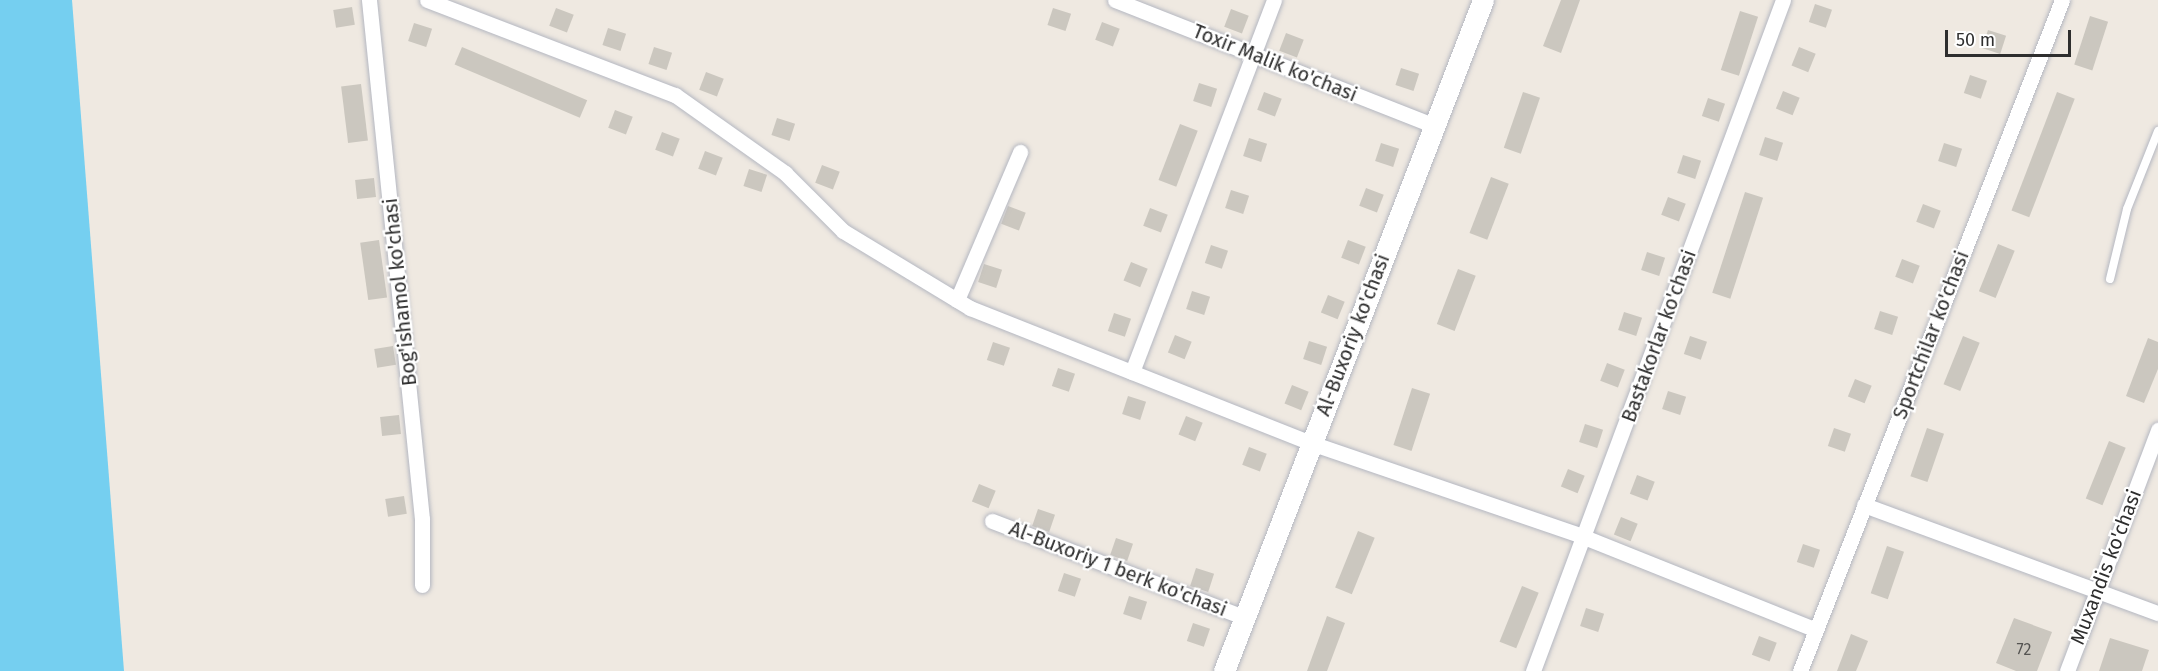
<!DOCTYPE html>
<style>
body{margin:0}
#map{position:relative;width:2158px;height:671px;overflow:hidden;background:#efe9e1;font-family:"Fira Sans",sans-serif}
div>[style]{position:absolute}
.water>*{inset:0;background:#75cff0}
.building>*{inset:0;background:#cbc7bf;transform-origin:0 0}
.roads{filter:drop-shadow(0 0 2px #b4b7c1) drop-shadow(0 0 2px #b4b7c1)}
.lane>*{height:8px;margin:-4px;padding:0 4px;transform-origin:4px;border-radius:4px;background:#fff}
.street>*{height:15px;margin:-7.5px;padding:0 7.5px;transform-origin:7.5px;border-radius:7.5px;background:#fff}
.secondary>*{height:21px;margin:-10.5px;padding:0 10.5px;transform-origin:10.5px;border-radius:10.5px;background:#fff}
span{translate:-50% -50%;white-space:nowrap;text-align:center;line-height:1.15;-webkit-text-stroke:4.5px #fff;paint-order:stroke}
.number-label{font-size:16px;color:#555452}
.number-label span{-webkit-text-stroke-width:0}
.street-label{font-size:20px;color:#2e2e2e}
.scale{position:absolute;left:1945px;top:30px;width:126px;height:27px;box-sizing:border-box;border:3px solid #2e2e2e;border-top:0;padding-left:8px;font-size:18px;line-height:21px;white-space:nowrap;color:#2e2e2e;-webkit-text-stroke:4px #fff;paint-order:stroke}
</style>
<div id="map">
<div class="water">
<i style="clip-path:polygon(0 0,72px 0,124px 671px,0 671px)"></i>
</div>
<div class="building">
<i style="clip-path:polygon(1561px 0,1580px 0,1561px 53px,1543px 46px)"></i>
<i style="left:1815px;top:4px;width:18px;height:19px;rotate:19deg"></i>
<i style="left:352px;top:7px;width:18px;height:19px;rotate:81deg"></i>
<i style="left:556px;top:8px;width:19px;height:19px;rotate:21deg"></i>
<i style="left:1053px;top:8px;width:19px;height:18px;rotate:18deg"></i>
<i style="left:1231px;top:9px;width:19px;height:19px;rotate:21deg"></i>
<i style="left:1740px;top:11px;width:19px;height:62px;rotate:18deg"></i>
<i style="left:2090px;top:16px;width:19px;height:51px;rotate:18deg"></i>
<i style="left:1102px;top:22px;width:19px;height:19px;rotate:21deg"></i>
<i style="left:414px;top:23px;width:19px;height:19px;rotate:18deg"></i>
<i style="left:608px;top:28px;width:19px;height:18px;rotate:18deg"></i>
<i style="left:1988px;top:30px;width:19px;height:19px;rotate:18deg"></i>
<i style="left:1286px;top:33px;width:19px;height:19px;rotate:21deg"></i>
<i style="left:462px;top:47px;width:136px;height:19px;rotate:23deg"></i>
<i style="left:654px;top:47px;width:19px;height:18px;rotate:18deg"></i>
<i style="left:1799px;top:47px;width:18px;height:20px;rotate:22deg"></i>
<i style="left:1401px;top:68px;width:19px;height:18px;rotate:18deg"></i>
<i style="left:706px;top:72px;width:19px;height:19px;rotate:21deg"></i>
<i style="left:1970px;top:75px;width:18px;height:19px;rotate:19deg"></i>
<i style="left:1199px;top:83px;width:19px;height:19px;rotate:18deg"></i>
<i style="left:361px;top:84px;width:57px;height:20px;rotate:83deg"></i>
<i style="left:1783px;top:91px;width:18px;height:19px;rotate:22deg"></i>
<i style="left:1264px;top:92px;width:19px;height:19px;rotate:21deg"></i>
<i style="left:1523px;top:92px;width:18px;height:59px;rotate:19deg"></i>
<i style="left:2057px;top:92px;width:19px;height:127px;rotate:21deg"></i>
<i style="left:1708px;top:98px;width:18px;height:19px;rotate:19deg"></i>
<i style="left:615px;top:110px;width:19px;height:19px;rotate:21deg"></i>
<i style="left:777px;top:118px;width:19px;height:18px;rotate:18deg"></i>
<i style="left:1180px;top:124px;width:19px;height:60px;rotate:21deg"></i>
<i style="left:662px;top:132px;width:19px;height:19px;rotate:21deg"></i>
<i style="left:1765px;top:137px;width:19px;height:19px;rotate:18deg"></i>
<i style="left:1249px;top:138px;width:19px;height:19px;rotate:18deg"></i>
<i style="left:1381px;top:143px;width:19px;height:19px;rotate:18deg"></i>
<i style="left:1944px;top:143px;width:19px;height:19px;rotate:18deg"></i>
<i style="left:705px;top:151px;width:19px;height:19px;rotate:21deg"></i>
<i style="left:1683px;top:155px;width:19px;height:19px;rotate:18deg"></i>
<i style="left:822px;top:165px;width:19px;height:19px;rotate:21deg"></i>
<i style="left:749px;top:169px;width:19px;height:18px;rotate:18deg"></i>
<i style="left:1491px;top:177px;width:19px;height:60px;rotate:21deg"></i>
<i style="left:374px;top:178px;width:19px;height:19px;rotate:84deg"></i>
<i style="left:1366px;top:188px;width:19px;height:19px;rotate:21deg"></i>
<i style="left:1231px;top:190px;width:19px;height:19px;rotate:18deg"></i>
<i style="left:1745px;top:192px;width:19px;height:106px;rotate:18deg"></i>
<i style="left:1668px;top:197px;width:19px;height:19px;rotate:21deg"></i>
<i style="left:1923px;top:204px;width:19px;height:19px;rotate:21deg"></i>
<i style="left:1008px;top:206px;width:19px;height:19px;rotate:21deg"></i>
<i style="left:1150px;top:208px;width:19px;height:19px;rotate:21deg"></i>
<i style="left:379px;top:240px;width:58px;height:19px;rotate:82deg"></i>
<i style="left:1348px;top:240px;width:19px;height:19px;rotate:21deg"></i>
<i style="left:1998px;top:244px;width:18px;height:51px;rotate:22deg"></i>
<i style="left:1211px;top:245px;width:18px;height:19px;rotate:19deg"></i>
<i style="left:1647px;top:252px;width:19px;height:19px;rotate:18deg"></i>
<i style="left:1902px;top:259px;width:19px;height:19px;rotate:21deg"></i>
<i style="left:1131px;top:262px;width:18px;height:20px;rotate:22deg"></i>
<i style="left:984px;top:264px;width:19px;height:19px;rotate:18deg"></i>
<i style="left:1458px;top:269px;width:19px;height:59px;rotate:21deg"></i>
<i style="left:1192px;top:291px;width:19px;height:19px;rotate:18deg"></i>
<i style="left:1328px;top:295px;width:18px;height:19px;rotate:22deg"></i>
<i style="left:1880px;top:311px;width:19px;height:19px;rotate:18deg"></i>
<i style="left:1624px;top:312px;width:19px;height:19px;rotate:18deg"></i>
<i style="left:1114px;top:313px;width:18px;height:19px;rotate:19deg"></i>
<i style="left:1175px;top:335px;width:18px;height:19px;rotate:22deg"></i>
<i style="left:1690px;top:336px;width:18px;height:19px;rotate:19deg"></i>
<i style="left:1963px;top:336px;width:18px;height:52px;rotate:22deg"></i>
<i style="clip-path:polygon(2148px 338px,2158px 342px,2158px 369px,2144px 403px,2126px 396px)"></i>
<i style="left:1309px;top:341px;width:19px;height:19px;rotate:18deg"></i>
<i style="left:993px;top:342px;width:18px;height:19px;rotate:19deg"></i>
<i style="left:393px;top:346px;width:19px;height:19px;rotate:81deg"></i>
<i style="left:1607px;top:363px;width:19px;height:19px;rotate:21deg"></i>
<i style="left:1058px;top:368px;width:18px;height:19px;rotate:19deg"></i>
<i style="left:1855px;top:379px;width:18px;height:19px;rotate:22deg"></i>
<i style="left:1292px;top:385px;width:18px;height:20px;rotate:22deg"></i>
<i style="left:1412px;top:388px;width:19px;height:60px;rotate:18deg"></i>
<i style="left:1668px;top:391px;width:19px;height:19px;rotate:18deg"></i>
<i style="left:1128px;top:396px;width:19px;height:19px;rotate:18deg"></i>
<i style="left:399px;top:415px;width:19px;height:19px;rotate:84deg"></i>
<i style="left:1186px;top:416px;width:18px;height:20px;rotate:22deg"></i>
<i style="left:1585px;top:424px;width:19px;height:19px;rotate:18deg"></i>
<i style="left:1834px;top:428px;width:18px;height:19px;rotate:19deg"></i>
<i style="left:1927px;top:428px;width:18px;height:51px;rotate:19deg"></i>
<i style="left:2109px;top:441px;width:18px;height:62px;rotate:22deg"></i>
<i style="left:1249px;top:447px;width:19px;height:19px;rotate:21deg"></i>
<i style="left:1568px;top:469px;width:18px;height:19px;rotate:22deg"></i>
<i style="left:1637px;top:475px;width:19px;height:20px;rotate:21deg"></i>
<i style="left:979px;top:484px;width:18px;height:19px;rotate:22deg"></i>
<i style="left:404px;top:496px;width:18px;height:19px;rotate:81deg"></i>
<i style="left:1038px;top:509px;width:18px;height:18px;rotate:19deg"></i>
<i style="left:1621px;top:517px;width:18px;height:19px;rotate:22deg"></i>
<i style="left:1358px;top:531px;width:18px;height:61px;rotate:22deg"></i>
<i style="left:1116px;top:538px;width:18px;height:18px;rotate:19deg"></i>
<i style="left:1803px;top:544px;width:18px;height:19px;rotate:19deg"></i>
<i style="left:1887px;top:546px;width:18px;height:50px;rotate:19deg"></i>
<i style="left:1196px;top:568px;width:19px;height:19px;rotate:18deg"></i>
<i style="left:1064px;top:573px;width:18px;height:19px;rotate:19deg"></i>
<i style="left:1522px;top:586px;width:18px;height:60px;rotate:22deg"></i>
<i style="left:1129px;top:596px;width:19px;height:19px;rotate:18deg"></i>
<i style="left:1586px;top:608px;width:19px;height:19px;rotate:18deg"></i>
<i style="clip-path:polygon(1327px 616px,1345px 623px,1327px 671px,1307px 671px)"></i>
<i style="clip-path:polygon(2014px 618px,2052px 632px,2037px 671px,2016px 671px,1996px 663px)"></i>
<i style="left:1193px;top:623px;width:18px;height:19px;rotate:19deg"></i>
<i style="clip-path:polygon(1851px 634px,1868px 641px,1861px 659px,1856px 671px,1837px 671px)"></i>
<i style="left:1759px;top:636px;width:19px;height:20px;rotate:21deg"></i>
<i style="clip-path:polygon(2110px 638px,2149px 650px,2142px 671px,2099px 671px)"></i>
</div>
<div class="roads">
<div class="lane">
<i style="left:2110px;top:279px;width:72px;rotate:-76.3deg"></i>
<i style="left:2127px;top:209px;width:84px;rotate:-68.3deg"></i>
</div>
<div class="street">
<i style="left:369px;top:0;width:522px;rotate:84.17deg"></i>
<i style="left:422px;top:519px;width:66px;rotate:90deg"></i>
<i style="left:427px;top:0;width:266px;rotate:21deg"></i>
<i style="left:675px;top:95px;width:135px;rotate:35.3deg"></i>
<i style="left:785px;top:173px;width:82px;rotate:45deg"></i>
<i style="left:843px;top:231px;width:149px;rotate:31.2deg"></i>
<i style="left:970px;top:308px;width:367px;rotate:21.6deg"></i>
<i style="left:1311px;top:443px;width:283px;rotate:18.9deg"></i>
<i style="left:1579px;top:535px;width:255px;rotate:21.8deg"></i>
<i style="left:1115px;top:0;width:344px;rotate:21.5deg"></i>
<i style="left:957px;top:300px;width:161px;rotate:-66.9deg"></i>
<i style="left:1132px;top:372px;width:398px;rotate:-69.1deg"></i>
<i style="left:1864px;top:505px;width:313px;rotate:20.2deg"></i>
<i style="left:992px;top:521px;width:270px;rotate:20.9deg"></i>
<i style="left:1533px;top:671px;width:716px;rotate:-69.57deg"></i>
<i style="left:1800px;top:671px;width:720px;rotate:-68.67deg"></i>
<i style="left:2067px;top:671px;width:258px;rotate:-69.3deg"></i>
</div>
<div class="secondary">
<i style="left:1224px;top:671px;width:719px;rotate:-68.89deg"></i>
</div>
</div>
<div class="number-label">
<span style="left:2024px;top:650px">72</span>
</div>
<div class="street-label">
<span style="left:1275px;top:63px;rotate:22deg">Toxir Malik ko'chasi</span>
<span style="left:400px;top:292px;rotate:-96deg">Bog'ishamol ko'chasi</span>
<span style="left:1353px;top:335px;rotate:-69deg">Al-Buxoriy ko'chasi</span>
<span style="left:1931px;top:335px;rotate:-69deg">Sportchilar ko'chasi</span>
<span style="left:1659px;top:336px;rotate:-70deg">Bastakorlar ko'chasi</span>
<span style="left:2106px;top:567px;rotate:-69deg">Muxandis ko'chasi</span>
<span style="left:1118px;top:569px;rotate:21deg">Al-Buxoriy 1 berk ko'chasi</span>
</div>
<div class="scale">50 m</div>
</div>
